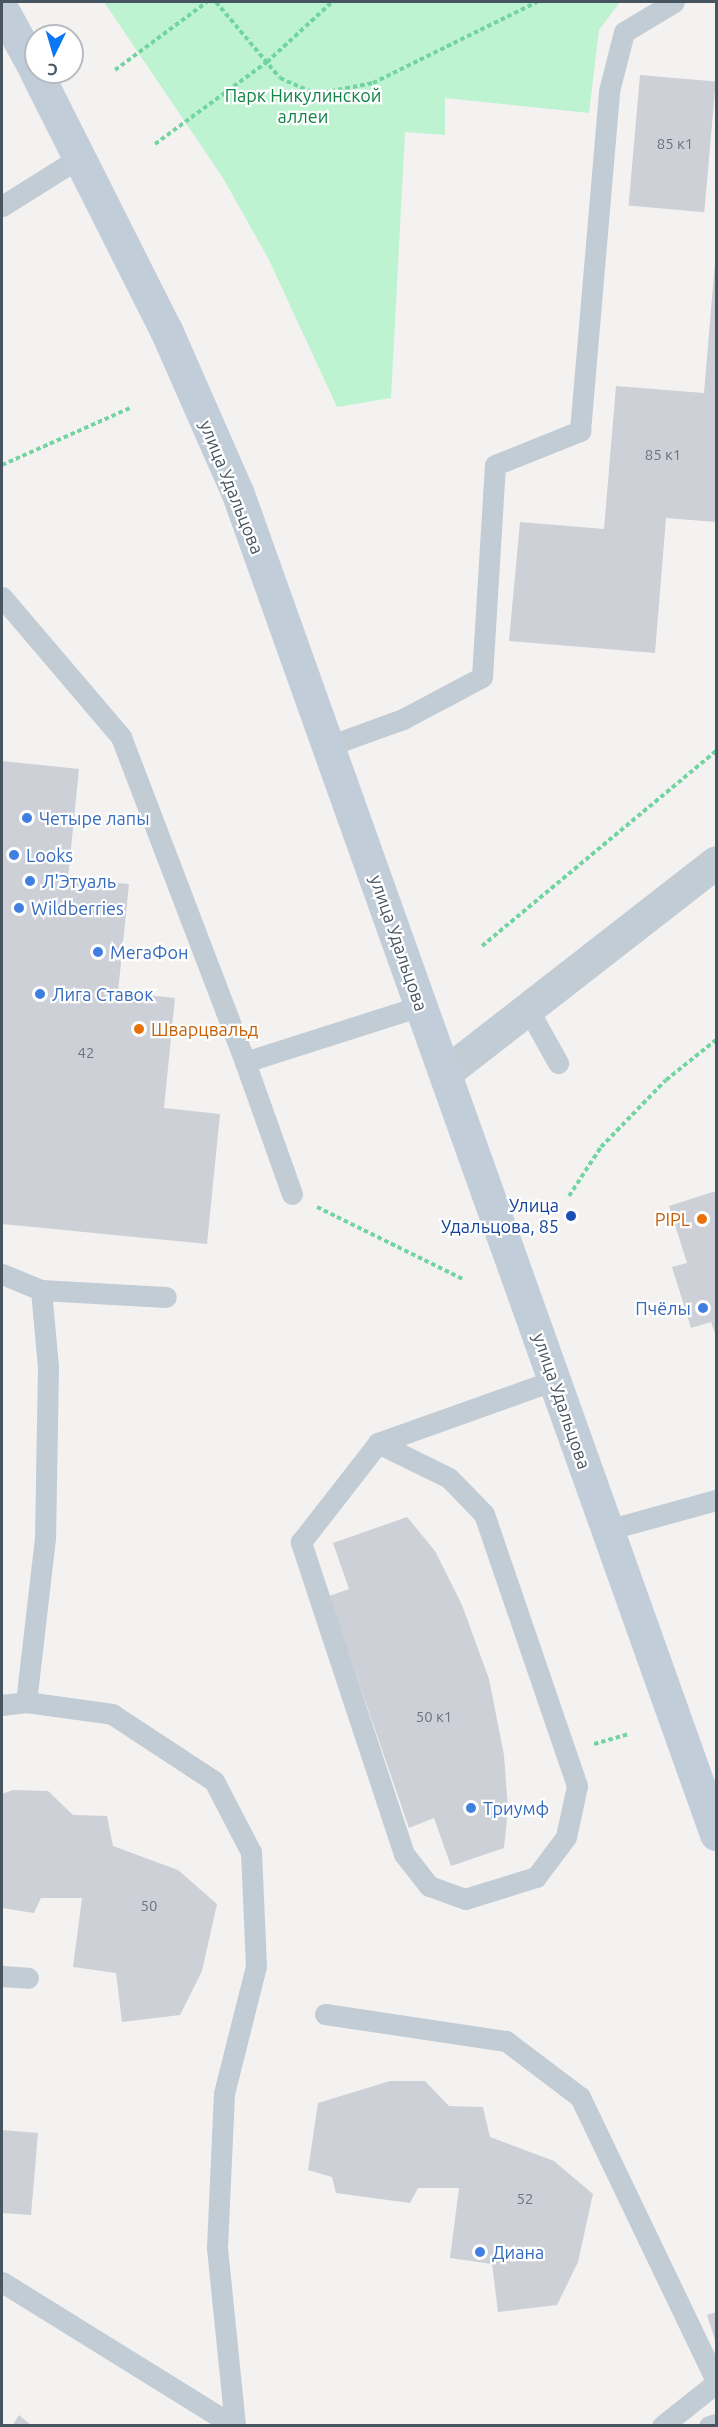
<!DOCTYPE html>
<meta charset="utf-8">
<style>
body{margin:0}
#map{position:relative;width:718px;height:2427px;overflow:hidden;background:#f4f1f1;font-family:Ubuntu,sans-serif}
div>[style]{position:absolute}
.green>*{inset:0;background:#bdf3d1}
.building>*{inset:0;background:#cdd0d6;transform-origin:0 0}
.path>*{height:4px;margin-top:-2px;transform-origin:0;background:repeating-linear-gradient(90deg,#72d5a1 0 4.5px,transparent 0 7.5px)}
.lane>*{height:21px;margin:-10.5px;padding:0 10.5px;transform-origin:10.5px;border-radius:10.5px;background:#c1ccd4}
.street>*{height:33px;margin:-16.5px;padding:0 16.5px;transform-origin:16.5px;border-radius:16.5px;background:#c1ccd4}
.secondary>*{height:33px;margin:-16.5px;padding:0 16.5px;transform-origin:16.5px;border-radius:16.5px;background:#c1cdd9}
.dots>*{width:16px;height:16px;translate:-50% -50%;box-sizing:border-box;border:3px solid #fff;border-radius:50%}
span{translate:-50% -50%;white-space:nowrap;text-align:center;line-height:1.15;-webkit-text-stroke:4.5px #fff;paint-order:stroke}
.number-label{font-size:15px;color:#68747e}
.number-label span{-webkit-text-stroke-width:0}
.park-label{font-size:18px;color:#108446}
.street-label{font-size:18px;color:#475561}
.shop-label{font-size:18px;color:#366cbe}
.left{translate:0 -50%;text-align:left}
.right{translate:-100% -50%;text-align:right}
.food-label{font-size:18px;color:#c56008}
.transit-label{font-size:18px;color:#164399}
.frame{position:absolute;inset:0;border:3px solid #475561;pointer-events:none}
.north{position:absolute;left:24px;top:24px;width:60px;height:60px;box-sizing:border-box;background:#fff;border:2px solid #b5bbc0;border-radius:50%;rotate:185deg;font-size:16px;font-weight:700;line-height:24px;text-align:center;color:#475561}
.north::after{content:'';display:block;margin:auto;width:21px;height:27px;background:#0a77f4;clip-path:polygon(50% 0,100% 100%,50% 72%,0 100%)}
</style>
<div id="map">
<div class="green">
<i style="clip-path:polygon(104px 2px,620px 2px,599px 30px,589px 113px,445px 98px,445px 135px,405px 132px,391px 398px,337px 407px,269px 260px,223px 178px)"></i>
</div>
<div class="building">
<i style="left:640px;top:75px;width:76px;height:131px;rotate:5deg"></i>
<i style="clip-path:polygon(715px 262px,716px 522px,666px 518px,655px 653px,509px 641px,520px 522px,604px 529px,616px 386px,704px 393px)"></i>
<i style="clip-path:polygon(2px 761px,79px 769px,68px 878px,129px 884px,118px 992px,175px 998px,164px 1108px,220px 1114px,207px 1244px,2px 1224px)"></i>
<i style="clip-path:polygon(716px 1191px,716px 1336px,711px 1322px,691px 1328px,672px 1267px,687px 1263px,669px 1206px)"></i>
<i style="clip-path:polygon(407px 1517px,435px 1551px,462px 1605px,489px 1679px,504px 1755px,508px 1809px,504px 1848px,451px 1866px,434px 1818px,409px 1828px,329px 1596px,349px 1589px,333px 1543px)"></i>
<i style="clip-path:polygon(13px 1790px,48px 1791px,73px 1815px,107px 1816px,113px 1846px,178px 1870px,217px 1904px,202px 1971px,180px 2015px,122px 2022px,116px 1973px,73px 1967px,82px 1898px,41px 1898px,34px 1913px,2px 1908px,2px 1794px)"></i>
<i style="clip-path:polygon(390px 2081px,425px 2081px,449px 2106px,483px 2107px,490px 2137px,554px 2161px,593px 2194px,578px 2262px,557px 2305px,498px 2312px,492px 2264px,450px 2258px,459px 2188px,418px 2188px,410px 2203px,336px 2193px,332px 2177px,308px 2170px,318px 2103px)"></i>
<i style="clip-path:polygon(2px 2130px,38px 2133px,31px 2215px,2px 2213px)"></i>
<i style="clip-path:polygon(716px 2312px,716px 2343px,707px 2315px)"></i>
<i style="clip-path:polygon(19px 2415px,32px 2426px,12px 2426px)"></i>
</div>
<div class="path">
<i style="left:216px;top:2px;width:99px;rotate:49.9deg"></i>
<i style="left:280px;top:78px;width:39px;rotate:24deg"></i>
<i style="left:316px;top:94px;width:58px;rotate:-10.9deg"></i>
<i style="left:373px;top:83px;width:183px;rotate:-26.3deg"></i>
<i style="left:115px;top:70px;width:114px;rotate:-36.5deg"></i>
<i style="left:155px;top:144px;width:139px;rotate:-36.2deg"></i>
<i style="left:267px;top:62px;width:88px;rotate:-42.7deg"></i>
<i style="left:2px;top:465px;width:142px;rotate:-24deg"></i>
<i style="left:482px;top:946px;width:305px;rotate:-39.8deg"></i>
<i style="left:569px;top:1196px;width:59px;rotate:-56.9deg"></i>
<i style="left:601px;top:1147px;width:93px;rotate:-45.9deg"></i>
<i style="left:666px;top:1080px;width:64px;rotate:-38.7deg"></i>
<i style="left:317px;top:1207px;width:163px;rotate:26.3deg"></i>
<i style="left:594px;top:1744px;width:35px;rotate:-16deg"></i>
</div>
<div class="lane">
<i style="left:2px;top:206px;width:94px;rotate:-32deg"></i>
<i style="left:2px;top:597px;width:184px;rotate:49.6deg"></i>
<i style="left:121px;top:737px;width:348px;rotate:69.1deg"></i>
<i style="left:245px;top:1062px;width:185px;rotate:-17.7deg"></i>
<i style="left:331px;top:745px;width:77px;rotate:-19.9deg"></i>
<i style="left:403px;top:719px;width:89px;rotate:-28deg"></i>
<i style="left:482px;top:677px;width:212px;rotate:-86.5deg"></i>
<i style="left:495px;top:465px;width:92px;rotate:-21.8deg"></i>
<i style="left:580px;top:431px;width:341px;rotate:-85.1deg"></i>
<i style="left:609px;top:91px;width:61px;rotate:-75.7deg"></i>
<i style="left:624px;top:32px;width:58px;rotate:-31deg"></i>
<i style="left:528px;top:1009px;width:62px;rotate:60.9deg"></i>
<i style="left:245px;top:1062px;width:140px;rotate:70.4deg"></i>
<i style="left:2px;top:1274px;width:42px;rotate:22.3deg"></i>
<i style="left:41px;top:1290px;width:77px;rotate:84.8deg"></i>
<i style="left:48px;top:1367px;width:171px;rotate:91deg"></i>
<i style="left:45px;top:1538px;width:165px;rotate:96.6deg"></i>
<i style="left:26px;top:1702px;width:87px;rotate:7.9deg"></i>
<i style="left:112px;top:1714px;width:122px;rotate:33.3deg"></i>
<i style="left:214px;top:1781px;width:80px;rotate:62.5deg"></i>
<i style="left:251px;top:1852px;width:114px;rotate:87.5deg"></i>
<i style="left:256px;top:1966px;width:131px;rotate:104.1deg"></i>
<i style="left:224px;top:2093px;width:155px;rotate:92.6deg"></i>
<i style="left:217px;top:2248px;width:179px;rotate:84.2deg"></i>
<i style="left:41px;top:1290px;width:125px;rotate:3.2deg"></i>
<i style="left:378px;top:1443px;width:79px;rotate:26.2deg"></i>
<i style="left:449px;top:1478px;width:50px;rotate:45.8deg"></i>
<i style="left:484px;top:1514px;width:287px;rotate:71.1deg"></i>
<i style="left:577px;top:1786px;width:52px;rotate:102.2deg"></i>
<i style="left:566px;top:1837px;width:50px;rotate:126.9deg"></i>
<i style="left:536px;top:1877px;width:74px;rotate:162.8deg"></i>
<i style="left:465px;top:1899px;width:38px;rotate:-160deg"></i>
<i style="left:429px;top:1886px;width:41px;rotate:-128deg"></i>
<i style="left:404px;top:1854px;width:329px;rotate:-108.3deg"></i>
<i style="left:301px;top:1542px;width:125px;rotate:-52.1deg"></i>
<i style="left:378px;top:1443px;width:188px;rotate:-19.6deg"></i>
<i style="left:607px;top:1530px;width:113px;rotate:-15.4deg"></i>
<i style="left:2px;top:1705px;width:24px;rotate:-7deg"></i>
<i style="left:2px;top:1976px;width:26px;rotate:4deg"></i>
<i style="left:325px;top:2014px;width:183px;rotate:8.5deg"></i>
<i style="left:506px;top:2041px;width:93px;rotate:37.1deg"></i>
<i style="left:580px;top:2097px;width:315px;rotate:64.4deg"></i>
<i style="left:2px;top:2282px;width:273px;rotate:31.8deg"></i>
<i style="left:662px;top:2426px;width:69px;rotate:-38.5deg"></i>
<i style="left:709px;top:2426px;width:7px;rotate:-16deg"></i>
</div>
<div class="street">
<i style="left:445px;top:1073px;width:343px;rotate:-37.9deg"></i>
</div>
<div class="secondary">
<i style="left:2px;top:9px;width:71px;rotate:61.3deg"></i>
<i style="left:36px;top:72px;width:289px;rotate:63.3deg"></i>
<i style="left:166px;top:330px;width:179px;rotate:66.3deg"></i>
<i style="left:238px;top:494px;width:1423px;rotate:70.37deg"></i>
</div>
<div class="dots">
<i style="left:27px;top:818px;background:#3f7fe0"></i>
<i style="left:14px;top:855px;background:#3f7fe0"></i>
<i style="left:30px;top:881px;background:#3f7fe0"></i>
<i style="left:19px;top:908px;background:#3f7fe0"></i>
<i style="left:98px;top:952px;background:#3f7fe0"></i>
<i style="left:40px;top:994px;background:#3f7fe0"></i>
<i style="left:139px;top:1029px;background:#e8710a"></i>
<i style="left:571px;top:1216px;background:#1a4fb4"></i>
<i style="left:702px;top:1219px;background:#e8710a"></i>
<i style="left:703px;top:1308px;background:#3f7fe0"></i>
<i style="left:471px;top:1808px;background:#3f7fe0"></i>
<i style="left:480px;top:2252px;background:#3f7fe0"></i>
</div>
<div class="number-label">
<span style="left:675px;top:144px">85 к1</span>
<span style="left:663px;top:455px">85 к1</span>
<span style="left:86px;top:1053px">42</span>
<span style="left:434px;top:1717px">50 к1</span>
<span style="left:149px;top:1906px">50</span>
<span style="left:525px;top:2199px">52</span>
</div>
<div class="park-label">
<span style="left:303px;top:106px">Парк Никулинской<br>аллеи</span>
</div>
<div class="street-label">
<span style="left:232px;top:487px;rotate:68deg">улица Удальцова</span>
<span style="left:399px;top:943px;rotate:71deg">улица Удальцова</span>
<span style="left:562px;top:1401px;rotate:71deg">улица Удальцова</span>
</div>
<div class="shop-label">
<span class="left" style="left:39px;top:818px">Четыре лапы</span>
<span class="left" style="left:26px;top:855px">Looks</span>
<span class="left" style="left:42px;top:881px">Л'Этуаль</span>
<span class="left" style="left:31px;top:908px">Wildberries</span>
<span class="left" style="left:110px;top:952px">МегаФон</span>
<span class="left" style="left:52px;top:994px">Лига Ставок</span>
<span class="right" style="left:691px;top:1308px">Пчёлы</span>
<span class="left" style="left:483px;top:1808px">Триумф</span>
<span class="left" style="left:492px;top:2252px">Диана</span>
</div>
<div class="food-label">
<span class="left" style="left:151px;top:1029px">Шварцвальд</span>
<span class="right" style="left:690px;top:1219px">PIPL</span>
</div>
<div class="transit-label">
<span class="right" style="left:559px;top:1216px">Улица<br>Удальцова, 85</span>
</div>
<div class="frame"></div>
<div class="north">С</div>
</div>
